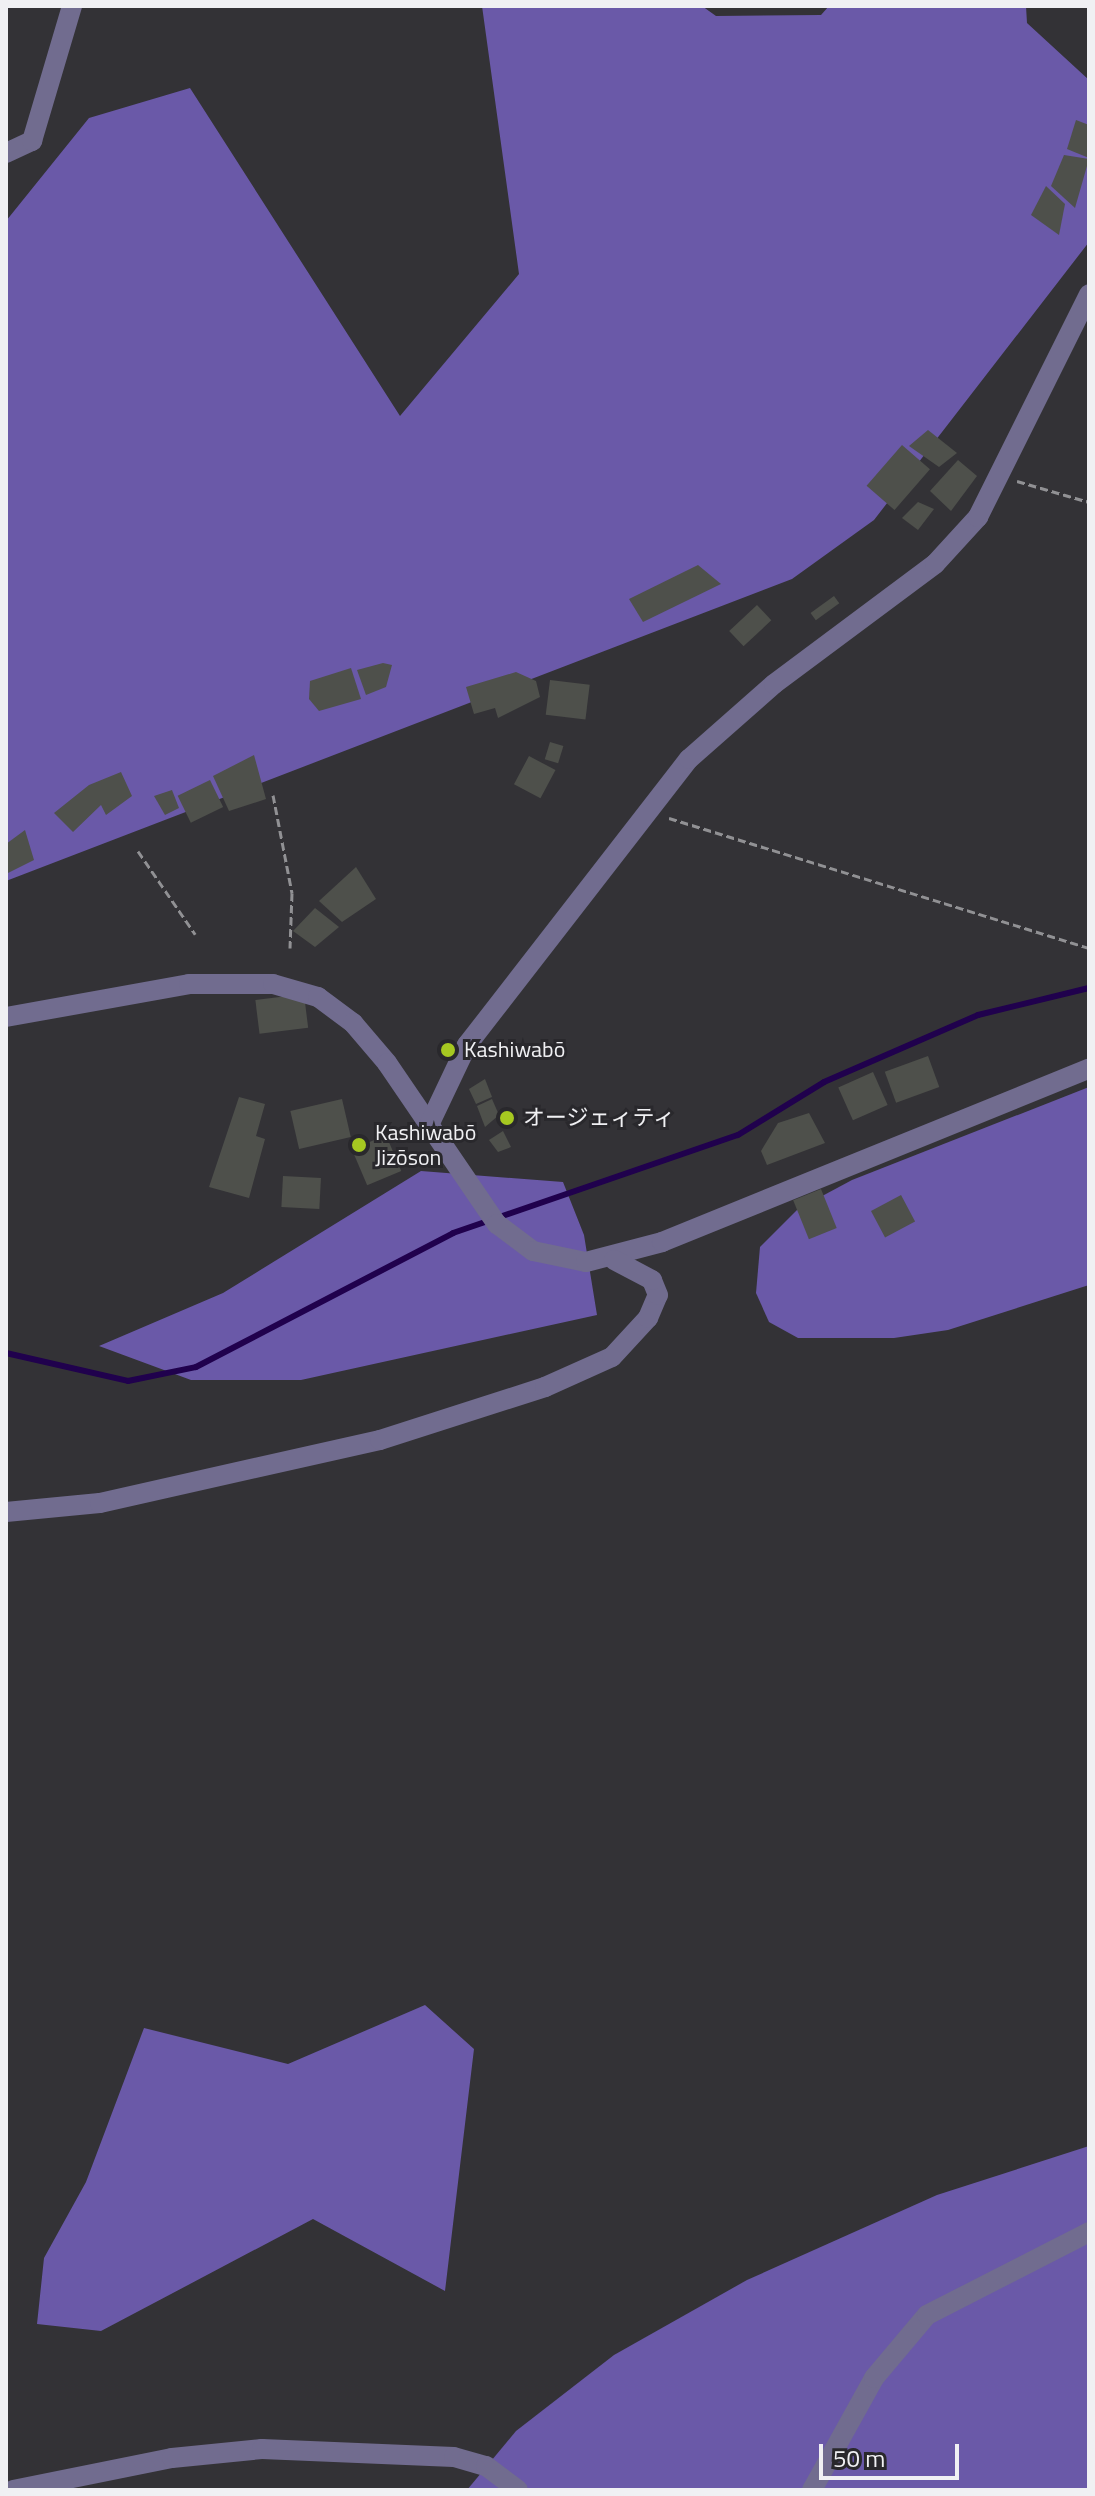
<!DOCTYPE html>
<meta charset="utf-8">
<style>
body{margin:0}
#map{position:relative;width:1095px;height:2496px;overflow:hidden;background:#333236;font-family:"Titillium Web","Noto Sans JP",sans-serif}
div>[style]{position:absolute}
.forest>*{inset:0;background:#6a59a8}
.stream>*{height:6px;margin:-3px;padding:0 3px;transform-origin:3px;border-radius:3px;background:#20014d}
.building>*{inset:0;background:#4e504b;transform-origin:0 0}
.path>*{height:3px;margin-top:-1.5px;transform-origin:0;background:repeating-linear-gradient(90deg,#919194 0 8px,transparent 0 12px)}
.minor>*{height:20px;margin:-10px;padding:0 10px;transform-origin:10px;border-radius:10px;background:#716c8f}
.dots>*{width:22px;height:22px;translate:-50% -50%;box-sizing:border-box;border:4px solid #29282c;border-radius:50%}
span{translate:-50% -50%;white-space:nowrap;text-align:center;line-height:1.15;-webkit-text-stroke:6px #29282c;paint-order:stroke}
.poi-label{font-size:22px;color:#f0f0f3}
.left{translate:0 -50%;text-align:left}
.frame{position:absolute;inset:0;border:8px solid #f0f0f3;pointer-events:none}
.scale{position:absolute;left:819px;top:2444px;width:140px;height:36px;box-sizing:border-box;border:4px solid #f0f0f3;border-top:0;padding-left:10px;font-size:24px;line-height:28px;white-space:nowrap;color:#f0f0f3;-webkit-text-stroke:6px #29282c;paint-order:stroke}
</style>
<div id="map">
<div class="forest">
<i style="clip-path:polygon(482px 6px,702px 6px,716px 16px,821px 15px,829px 6px,1026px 6px,1027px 23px,1089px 80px,1089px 242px,874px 520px,792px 579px,6px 881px,6px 221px,89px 118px,190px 88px,400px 416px,519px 274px)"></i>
<i style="clip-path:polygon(1089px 1087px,1089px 1285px,948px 1330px,894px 1338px,798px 1338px,769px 1322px,756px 1293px,760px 1247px,798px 1209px,852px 1180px)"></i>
<i style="clip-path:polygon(421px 1171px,563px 1182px,584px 1235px,597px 1315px,301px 1380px,191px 1380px,99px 1346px,223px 1293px)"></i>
<i style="clip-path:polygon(425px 2005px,474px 2049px,445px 2291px,313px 2219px,101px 2331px,37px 2324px,44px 2258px,86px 2182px,144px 2028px,288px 2064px)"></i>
<i style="clip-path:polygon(1089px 2146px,1089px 2490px,467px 2490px,516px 2431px,614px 2355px,747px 2280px,937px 2195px)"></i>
</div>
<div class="stream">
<i style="left:6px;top:1353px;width:125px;rotate:12.9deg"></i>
<i style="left:128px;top:1381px;width:69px;rotate:-11.6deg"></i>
<i style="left:196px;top:1367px;width:290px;rotate:-27.5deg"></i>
<i style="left:453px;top:1233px;width:301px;rotate:-19deg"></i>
<i style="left:738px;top:1135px;width:101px;rotate:-31.6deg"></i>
<i style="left:824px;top:1082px;width:168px;rotate:-23.5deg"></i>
<i style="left:978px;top:1015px;width:114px;rotate:-13.7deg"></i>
</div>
<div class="building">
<i style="clip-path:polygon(1076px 120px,1089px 125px,1089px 158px,1067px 149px)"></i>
<i style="clip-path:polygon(1064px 155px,1089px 159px,1075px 208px,1051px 186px)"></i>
<i style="clip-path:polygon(1046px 186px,1065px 204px,1059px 235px,1031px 215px)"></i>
<i style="clip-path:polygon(928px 430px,957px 453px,939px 467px,909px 446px)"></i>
<i style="left:902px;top:445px;width:37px;height:54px;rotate:41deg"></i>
<i style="clip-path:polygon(958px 460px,977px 476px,951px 511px,930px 491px)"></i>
<i style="clip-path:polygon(918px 502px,934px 509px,918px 530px,902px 518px)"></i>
<i style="clip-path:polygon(698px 565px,721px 584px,643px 622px,629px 599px)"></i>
<i style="left:834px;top:596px;width:9px;height:29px;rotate:54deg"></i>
<i style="left:757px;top:605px;width:21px;height:38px;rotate:47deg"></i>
<i style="clip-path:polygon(383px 663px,392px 665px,386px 687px,366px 695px,357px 670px)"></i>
<i style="clip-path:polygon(351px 668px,361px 699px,319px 711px,309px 699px,310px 681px)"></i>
<i style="clip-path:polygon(516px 672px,536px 681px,540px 697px,498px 718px,495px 708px,474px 714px,466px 687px)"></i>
<i style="left:550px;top:680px;width:40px;height:35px;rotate:7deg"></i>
<i style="left:550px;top:742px;width:14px;height:18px;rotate:17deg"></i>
<i style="clip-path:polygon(254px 755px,266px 799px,229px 811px,213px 776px)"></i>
<i style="left:529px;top:756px;width:30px;height:32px;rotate:28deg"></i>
<i style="clip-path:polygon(121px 772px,132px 796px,106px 815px,101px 805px,73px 832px,54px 813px,89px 785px)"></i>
<i style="left:210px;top:780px;width:30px;height:36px;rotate:64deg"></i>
<i style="clip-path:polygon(172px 790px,179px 808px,165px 815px,154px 796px)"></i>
<i style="clip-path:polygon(25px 830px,34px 860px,6px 874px,6px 844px)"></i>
<i style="clip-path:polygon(356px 867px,376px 899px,342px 922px,319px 901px)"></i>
<i style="clip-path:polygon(315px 908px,339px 927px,315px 947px,293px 931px)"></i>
<i style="left:304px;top:994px;width:34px;height:49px;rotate:83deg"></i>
<i style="left:928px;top:1056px;width:33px;height:46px;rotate:70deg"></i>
<i style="left:873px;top:1072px;width:36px;height:38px;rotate:66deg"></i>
<i style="clip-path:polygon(485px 1079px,492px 1097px,476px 1104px,469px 1089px)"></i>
<i style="clip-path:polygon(239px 1097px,265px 1104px,256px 1136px,265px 1139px,249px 1198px,209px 1187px)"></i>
<i style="left:342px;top:1099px;width:39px;height:53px;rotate:77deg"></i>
<i style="clip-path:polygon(492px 1099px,499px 1115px,485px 1127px,477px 1106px)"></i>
<i style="clip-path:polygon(809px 1113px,825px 1143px,767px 1165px,761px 1151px,778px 1123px)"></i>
<i style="clip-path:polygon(503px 1131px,511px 1147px,498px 1152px,489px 1140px)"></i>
<i style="left:386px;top:1135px;width:39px;height:37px;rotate:67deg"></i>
<i style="left:283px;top:1176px;width:38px;height:31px;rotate:3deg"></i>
<i style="left:821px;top:1189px;width:42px;height:30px;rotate:68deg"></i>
<i style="left:901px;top:1195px;width:30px;height:34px;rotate:62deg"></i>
</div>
<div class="path">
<i style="left:1017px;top:481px;width:75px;rotate:16.3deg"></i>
<i style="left:273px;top:795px;width:100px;rotate:79deg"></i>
<i style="left:292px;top:893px;width:55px;rotate:92.1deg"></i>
<i style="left:669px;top:818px;width:440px;rotate:17.2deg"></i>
<i style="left:138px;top:851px;width:101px;rotate:55.5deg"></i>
</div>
<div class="minor">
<i style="left:6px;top:153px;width:29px;rotate:-25deg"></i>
<i style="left:32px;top:141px;width:141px;rotate:-73.5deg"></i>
<i style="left:6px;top:1017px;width:186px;rotate:-10.2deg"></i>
<i style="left:189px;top:984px;width:84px"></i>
<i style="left:273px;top:984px;width:47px;rotate:16.1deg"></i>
<i style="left:318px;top:997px;width:44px;rotate:36.6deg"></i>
<i style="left:353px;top:1023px;width:52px;rotate:49.6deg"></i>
<i style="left:387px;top:1063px;width:195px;rotate:55.7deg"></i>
<i style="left:497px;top:1224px;width:45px;rotate:36.9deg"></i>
<i style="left:533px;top:1251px;width:54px;rotate:11.7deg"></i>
<i style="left:586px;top:1262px;width:79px;rotate:-14.7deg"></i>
<i style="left:662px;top:1242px;width:461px;rotate:-22.1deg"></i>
<i style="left:429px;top:1125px;width:89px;rotate:-64.6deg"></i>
<i style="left:467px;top:1045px;width:362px;rotate:-52.2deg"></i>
<i style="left:689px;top:759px;width:113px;rotate:-41.4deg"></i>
<i style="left:774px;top:684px;width:201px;rotate:-36.7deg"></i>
<i style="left:935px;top:564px;width:64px;rotate:-47.5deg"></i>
<i style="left:978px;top:517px;width:249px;rotate:-63.5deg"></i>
<i style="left:6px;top:1512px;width:94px;rotate:-5.5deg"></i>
<i style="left:100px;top:1503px;width:287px;rotate:-12.7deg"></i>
<i style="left:380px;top:1440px;width:173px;rotate:-17.8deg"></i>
<i style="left:545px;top:1387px;width:73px;rotate:-24.1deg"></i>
<i style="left:612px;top:1357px;width:53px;rotate:-47.3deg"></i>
<i style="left:648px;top:1318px;width:25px;rotate:-67deg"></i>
<i style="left:658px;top:1295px;width:16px;rotate:-112deg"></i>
<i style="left:652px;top:1280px;width:43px;rotate:-152.2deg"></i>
<i style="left:13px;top:2490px;width:162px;rotate:-11.4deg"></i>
<i style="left:172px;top:2458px;width:90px;rotate:-5.7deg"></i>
<i style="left:262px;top:2449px;width:192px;rotate:2.4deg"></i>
<i style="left:454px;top:2457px;width:33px;rotate:16deg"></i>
<i style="left:486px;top:2466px;width:40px;rotate:37deg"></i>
<i style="left:812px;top:2490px;width:128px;rotate:-61deg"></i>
<i style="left:874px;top:2378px;width:82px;rotate:-49.9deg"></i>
<i style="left:927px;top:2315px;width:182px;rotate:-27.1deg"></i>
</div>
<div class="dots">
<i style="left:448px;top:1050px;background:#a6c821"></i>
<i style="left:507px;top:1118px;background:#a6c821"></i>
<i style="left:359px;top:1145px;background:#a6c821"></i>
</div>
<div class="poi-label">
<span class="left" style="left:464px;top:1050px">Kashiwabō</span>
<span class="left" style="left:523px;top:1118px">オージェィティ</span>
<span class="left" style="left:375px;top:1145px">Kashiwabō<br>Jizōson</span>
</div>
<div class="frame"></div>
<div class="scale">50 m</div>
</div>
